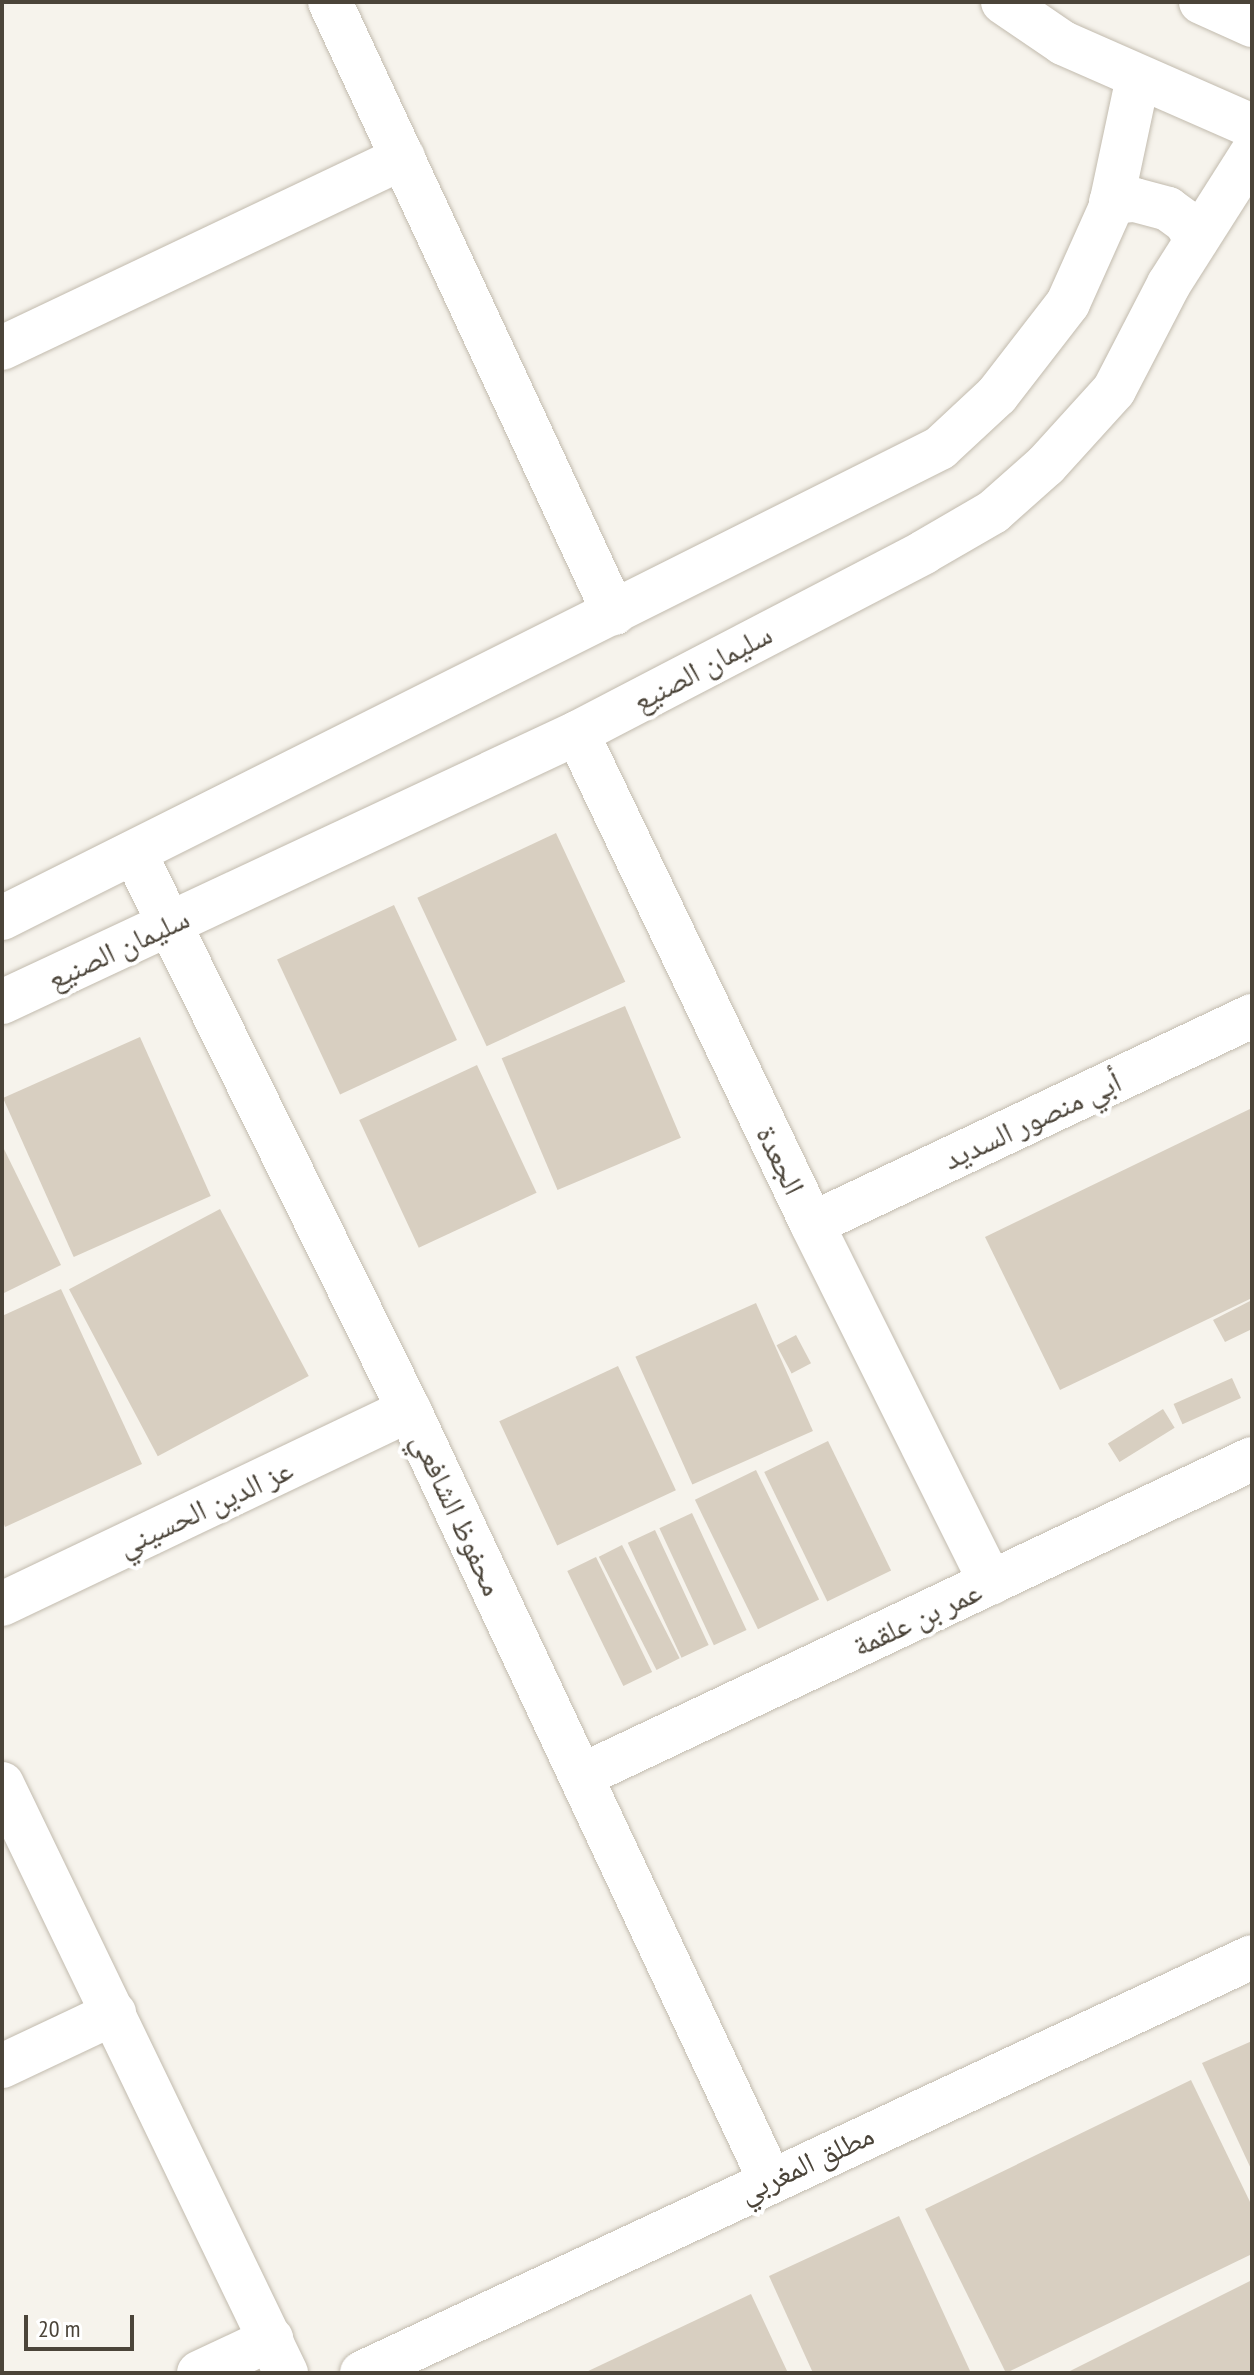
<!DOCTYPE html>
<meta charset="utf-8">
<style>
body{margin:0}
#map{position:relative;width:1254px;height:2375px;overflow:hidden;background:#f6f3ec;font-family:"PT Sans Narrow","Noto Naskh Arabic",sans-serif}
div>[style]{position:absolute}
.building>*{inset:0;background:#d8cfc1;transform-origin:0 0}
.roads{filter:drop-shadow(0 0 2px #c2bbae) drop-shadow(0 0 2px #c2bbae)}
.minor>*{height:44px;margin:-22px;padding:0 22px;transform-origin:22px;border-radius:22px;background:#fff}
span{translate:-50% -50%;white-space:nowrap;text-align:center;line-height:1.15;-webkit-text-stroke:8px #fff;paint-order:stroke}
.street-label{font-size:30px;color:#4b4439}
.frame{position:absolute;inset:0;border:4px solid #4b4439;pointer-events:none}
.scale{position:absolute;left:24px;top:2315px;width:110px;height:36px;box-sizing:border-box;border:4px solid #4b4439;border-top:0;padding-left:10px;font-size:24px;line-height:28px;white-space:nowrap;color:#4b4439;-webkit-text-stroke:6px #fff;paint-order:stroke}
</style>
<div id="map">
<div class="building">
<i style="left:556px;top:833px;width:164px;height:153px;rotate:65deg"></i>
<i style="left:394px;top:905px;width:149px;height:129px;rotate:65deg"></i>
<i style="left:625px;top:1006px;width:143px;height:134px;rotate:67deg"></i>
<i style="left:140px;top:1037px;width:174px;height:150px;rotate:66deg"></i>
<i style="left:477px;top:1065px;width:141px;height:130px;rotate:65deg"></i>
<i style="clip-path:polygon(1252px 1108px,1252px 1298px,1060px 1390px,985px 1237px)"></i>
<i style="clip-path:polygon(2px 1145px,61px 1265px,2px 1294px)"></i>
<i style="left:220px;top:1209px;width:189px;height:171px;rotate:62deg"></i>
<i style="clip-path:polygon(61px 1289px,142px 1464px,5px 1527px,2px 1519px,2px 1316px)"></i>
<i style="clip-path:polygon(1252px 1300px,1252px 1329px,1225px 1342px,1213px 1320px)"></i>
<i style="left:756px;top:1303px;width:140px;height:132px;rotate:66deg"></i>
<i style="left:796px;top:1335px;width:32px;height:22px;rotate:62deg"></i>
<i style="left:618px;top:1366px;width:137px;height:131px;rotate:65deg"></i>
<i style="left:1232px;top:1378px;width:22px;height:64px;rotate:66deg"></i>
<i style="left:1163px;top:1409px;width:22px;height:65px;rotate:58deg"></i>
<i style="left:828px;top:1441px;width:144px;height:71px;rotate:64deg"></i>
<i style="left:756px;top:1470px;width:144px;height:68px;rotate:64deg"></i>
<i style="left:692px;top:1513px;width:129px;height:36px;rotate:65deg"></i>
<i style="left:655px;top:1530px;width:127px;height:30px;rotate:65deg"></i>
<i style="left:622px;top:1545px;width:127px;height:26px;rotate:63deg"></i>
<i style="left:596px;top:1557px;width:128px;height:32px;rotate:64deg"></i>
<i style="clip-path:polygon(1252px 2041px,1252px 2171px,1202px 2063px)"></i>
<i style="clip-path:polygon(1191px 2080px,1252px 2206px,1252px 2254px,1006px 2373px,925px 2209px)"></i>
<i style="clip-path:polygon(899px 2216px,971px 2373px,813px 2373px,769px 2276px)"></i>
<i style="clip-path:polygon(1252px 2280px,1252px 2373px,1066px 2373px)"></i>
<i style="clip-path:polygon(751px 2294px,788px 2373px,584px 2373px)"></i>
</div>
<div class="roads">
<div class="minor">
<i style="left:330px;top:2px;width:674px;rotate:65.07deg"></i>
<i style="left:1003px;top:2px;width:73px;rotate:34.3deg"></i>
<i style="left:1063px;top:43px;width:206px;rotate:23.7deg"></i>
<i style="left:1201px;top:2px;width:56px;rotate:24.3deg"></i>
<i style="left:1111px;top:202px;width:24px;rotate:-5deg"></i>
<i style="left:1135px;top:200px;width:34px;rotate:15deg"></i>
<i style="left:1168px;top:209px;width:22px;rotate:36deg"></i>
<i style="left:1186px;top:222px;width:21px;rotate:61deg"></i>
<i style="left:2px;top:348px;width:444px;rotate:-25.4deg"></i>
<i style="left:577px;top:733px;width:544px;rotate:64.42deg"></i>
<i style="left:812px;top:1224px;width:401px;rotate:63.5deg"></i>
<i style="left:135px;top:854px;width:620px;rotate:63.77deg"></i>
<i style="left:409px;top:1410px;width:850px;rotate:64.88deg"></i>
<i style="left:2px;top:918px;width:1049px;rotate:-26.61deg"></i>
<i style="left:940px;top:448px;width:78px;rotate:-42.9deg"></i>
<i style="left:997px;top:395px;width:116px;rotate:-52.3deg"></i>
<i style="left:1068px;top:303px;width:103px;rotate:-65.9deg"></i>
<i style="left:1110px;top:209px;width:135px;rotate:-78deg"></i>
<i style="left:2px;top:1002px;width:635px;rotate:-25.07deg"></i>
<i style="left:577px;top:733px;width:391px;rotate:-27.5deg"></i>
<i style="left:924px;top:552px;width:80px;rotate:-30.1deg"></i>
<i style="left:993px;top:512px;width:71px;rotate:-41.6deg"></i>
<i style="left:1046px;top:465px;width:101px;rotate:-47.8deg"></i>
<i style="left:1114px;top:390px;width:119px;rotate:-62.6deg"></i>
<i style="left:1169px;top:284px;width:155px;rotate:-57.6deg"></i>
<i style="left:812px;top:1224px;width:487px;rotate:-25.3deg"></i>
<i style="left:2px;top:1604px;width:451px;rotate:-25.5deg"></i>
<i style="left:581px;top:1776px;width:742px;rotate:-25.29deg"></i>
<i style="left:2px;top:1784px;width:654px;rotate:64.26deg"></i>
<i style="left:2px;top:2066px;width:124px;rotate:-25.3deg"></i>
<i style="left:199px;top:2373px;width:80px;rotate:-25.3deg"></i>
<i style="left:362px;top:2373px;width:982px;rotate:-25.05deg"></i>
</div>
</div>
<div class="street-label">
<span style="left:702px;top:667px;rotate:-28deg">سليمان الصنيع</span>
<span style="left:118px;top:948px;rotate:-25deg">سليمان الصنيع</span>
<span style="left:1032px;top:1120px;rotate:-25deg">أبي منصور السديد</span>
<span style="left:781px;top:1160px;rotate:64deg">الجعدة</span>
<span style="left:205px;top:1507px;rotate:-25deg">عز الدين الحسيني</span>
<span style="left:458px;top:1514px;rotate:65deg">محفوظ الشافعي</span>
<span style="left:917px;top:1618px;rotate:-25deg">عمر بن علقمة</span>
<span style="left:806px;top:2163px;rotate:-25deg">مطلق المغربي</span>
</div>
<div class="frame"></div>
<div class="scale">20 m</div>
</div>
